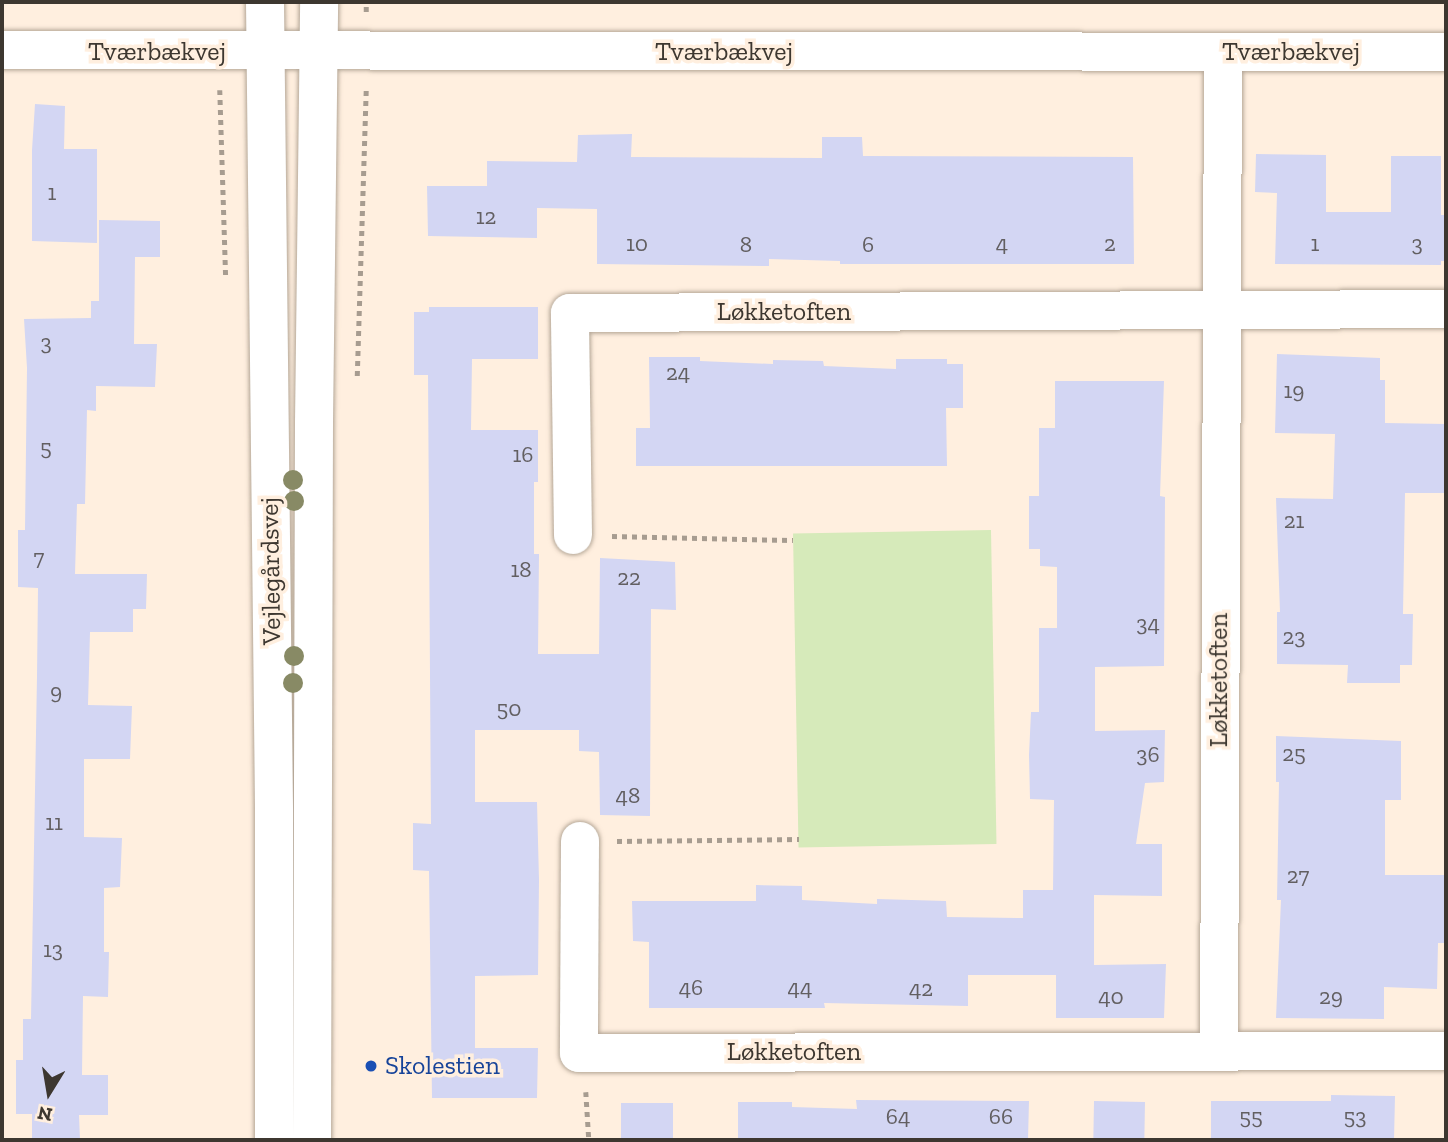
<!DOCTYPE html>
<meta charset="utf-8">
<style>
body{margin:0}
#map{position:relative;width:1448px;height:1142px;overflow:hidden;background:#ffefdf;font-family:"Zilla Slab",serif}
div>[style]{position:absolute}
.green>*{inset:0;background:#d6eaba;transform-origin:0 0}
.building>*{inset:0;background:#d3d6f3;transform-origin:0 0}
.path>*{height:4.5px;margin-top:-2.25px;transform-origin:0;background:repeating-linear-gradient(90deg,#a79c90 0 5px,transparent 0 10px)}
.roads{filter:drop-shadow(0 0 2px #b5a797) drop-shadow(0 0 2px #b5a797)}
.minor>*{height:38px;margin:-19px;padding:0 19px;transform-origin:19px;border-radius:19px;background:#fff}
.trees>*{width:20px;height:20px;margin:-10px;border-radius:50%;background:#888a65}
.dots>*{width:19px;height:19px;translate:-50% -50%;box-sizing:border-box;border:4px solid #ffefdf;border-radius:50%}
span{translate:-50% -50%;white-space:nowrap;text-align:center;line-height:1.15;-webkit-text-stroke:7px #ffefdf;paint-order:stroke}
.number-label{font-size:23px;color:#625f61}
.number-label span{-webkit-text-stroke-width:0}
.street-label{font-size:26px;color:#3d3730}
.transit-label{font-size:26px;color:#164399}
.left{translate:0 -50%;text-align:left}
.frame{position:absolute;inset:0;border:4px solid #3d3730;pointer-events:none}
.north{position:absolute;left:14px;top:1058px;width:70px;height:70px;-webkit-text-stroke:5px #ffefdf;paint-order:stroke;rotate:191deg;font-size:19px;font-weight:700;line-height:28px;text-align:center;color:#3d3730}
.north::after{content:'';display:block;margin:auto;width:24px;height:32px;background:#3d3730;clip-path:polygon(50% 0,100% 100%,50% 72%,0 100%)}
</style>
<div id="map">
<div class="green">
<i style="left:991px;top:530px;width:314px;height:198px;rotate:89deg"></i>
</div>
<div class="building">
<i style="clip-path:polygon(35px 104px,65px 106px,64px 149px,97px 149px,97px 243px,32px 241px,32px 150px)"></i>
<i style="clip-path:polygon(632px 134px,631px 157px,822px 158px,822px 137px,862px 137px,863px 156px,1133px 157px,1134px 264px,840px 264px,840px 261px,769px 259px,769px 266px,597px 264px,597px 209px,537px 208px,537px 238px,428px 236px,427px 186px,487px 186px,487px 161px,577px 162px,578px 135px)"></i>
<i style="clip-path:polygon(1256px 154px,1326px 155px,1326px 212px,1391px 212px,1391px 156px,1441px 156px,1441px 215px,1446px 215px,1446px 261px,1441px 261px,1441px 265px,1275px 264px,1277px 193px,1255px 192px)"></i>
<i style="clip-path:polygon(99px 220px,160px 221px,160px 257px,135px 257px,134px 344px,157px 344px,155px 387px,96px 386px,96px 411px,87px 410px,85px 504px,77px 504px,75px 574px,147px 574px,146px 609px,133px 609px,133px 632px,90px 632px,88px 705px,132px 706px,130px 759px,84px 759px,84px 837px,122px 838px,120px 887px,104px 888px,104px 952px,109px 952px,108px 997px,83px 996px,82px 1075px,108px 1075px,108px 1115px,79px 1115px,80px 1140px,32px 1140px,32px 1114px,16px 1114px,16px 1060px,23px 1060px,23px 1019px,31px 1019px,37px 676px,38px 588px,18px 587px,18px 530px,25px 530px,27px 368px,24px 319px,91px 318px,91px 301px,99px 301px)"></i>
<i style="clip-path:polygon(429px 307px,538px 307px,538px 359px,472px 359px,471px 430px,538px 430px,538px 482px,534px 482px,534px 554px,539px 554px,538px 654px,599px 654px,600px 558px,675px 562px,676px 610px,651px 609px,650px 816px,600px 815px,599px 752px,579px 751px,579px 730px,475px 730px,475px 802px,537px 802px,539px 880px,538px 975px,475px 976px,475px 1048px,538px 1048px,537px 1098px,432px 1098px,429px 871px,413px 870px,413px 823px,431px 824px,428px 375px,414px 375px,414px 312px,429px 312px)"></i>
<i style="clip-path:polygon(1277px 354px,1380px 358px,1380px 380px,1385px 380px,1385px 423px,1446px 424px,1446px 493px,1405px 493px,1403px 614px,1413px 614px,1412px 665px,1400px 665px,1400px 683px,1347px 683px,1348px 665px,1277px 664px,1277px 612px,1280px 612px,1276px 498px,1333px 499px,1335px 434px,1275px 433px)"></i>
<i style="clip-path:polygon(649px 357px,700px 357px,700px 361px,773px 364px,773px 360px,823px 361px,824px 366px,896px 369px,896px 359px,947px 359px,947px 364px,963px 364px,963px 408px,946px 408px,947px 466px,636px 466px,636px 428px,650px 428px)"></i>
<i style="clip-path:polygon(1055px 381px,1164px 381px,1160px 496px,1165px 497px,1164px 666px,1095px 667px,1095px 731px,1165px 730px,1164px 782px,1145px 783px,1136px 844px,1162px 844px,1162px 896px,1094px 895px,1094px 965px,1166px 964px,1164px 1018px,1056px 1018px,1056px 975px,968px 975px,968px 1006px,824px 1003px,825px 1008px,649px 1008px,649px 942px,633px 941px,632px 901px,756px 901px,756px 885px,802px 886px,802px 900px,877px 904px,877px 899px,946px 901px,947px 917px,1023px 918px,1023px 890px,1053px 890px,1054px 800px,1030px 799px,1029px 755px,1031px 712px,1039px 712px,1039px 628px,1057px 628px,1057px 567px,1040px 566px,1040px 549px,1029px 549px,1029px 496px,1039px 496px,1039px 428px,1055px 428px)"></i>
<i style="clip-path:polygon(1276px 736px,1401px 741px,1401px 800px,1385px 800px,1385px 875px,1446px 875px,1446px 943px,1438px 943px,1437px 989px,1384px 987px,1384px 1019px,1276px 1018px,1281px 900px,1277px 900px,1279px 782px,1276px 782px)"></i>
<i style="clip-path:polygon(1331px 1095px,1395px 1096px,1394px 1140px,1211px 1140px,1211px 1101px,1331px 1101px)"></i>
<i style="clip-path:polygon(856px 1100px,1029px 1101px,1028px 1140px,738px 1140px,738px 1102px,792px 1102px,792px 1107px,857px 1109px)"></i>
<i style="left:1094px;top:1101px;width:51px;height:39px;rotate:1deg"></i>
<i style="left:621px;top:1103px;width:52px;height:37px"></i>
</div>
<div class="path">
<i style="left:366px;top:12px;width:10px;rotate:-90deg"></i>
<i style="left:220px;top:90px;width:187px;rotate:88.2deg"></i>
<i style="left:357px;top:376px;width:289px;rotate:-88.2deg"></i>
<i style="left:612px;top:536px;width:181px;rotate:1.3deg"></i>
<i style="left:617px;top:841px;width:182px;rotate:-0.6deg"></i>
<i style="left:586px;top:1092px;width:48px;rotate:86.4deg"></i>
</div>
<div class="roads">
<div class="minor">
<i style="left:265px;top:2px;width:809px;rotate:89.36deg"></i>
<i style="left:274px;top:811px;width:329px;rotate:90deg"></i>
<i style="left:2px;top:50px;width:1444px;rotate:0.08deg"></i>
<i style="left:573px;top:535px;width:222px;rotate:-90.8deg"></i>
<i style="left:570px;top:313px;width:876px;rotate:-0.26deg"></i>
<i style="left:580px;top:841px;width:212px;rotate:90.3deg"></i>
<i style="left:579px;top:1053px;width:867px;rotate:-0.13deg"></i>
<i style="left:1219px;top:1051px;width:998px;rotate:-89.77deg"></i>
<i style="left:312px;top:1140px;width:717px;rotate:-89.84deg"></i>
<i style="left:314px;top:423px;width:421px;rotate:-89.3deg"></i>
</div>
</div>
<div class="trees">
<i style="left:293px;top:480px"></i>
<i style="left:294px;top:501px"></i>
<i style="left:294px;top:656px"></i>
<i style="left:293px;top:683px"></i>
</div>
<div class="dots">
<i style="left:371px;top:1066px;background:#1a4fb4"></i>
</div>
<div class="number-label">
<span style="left:52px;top:192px">1</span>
<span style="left:486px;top:216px">12</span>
<span style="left:637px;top:243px">10</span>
<span style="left:1002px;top:243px">4</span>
<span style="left:1110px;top:243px">2</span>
<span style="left:1315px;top:243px">1</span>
<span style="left:1417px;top:243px">3</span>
<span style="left:746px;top:244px">8</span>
<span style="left:868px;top:244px">6</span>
<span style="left:46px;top:342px">3</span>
<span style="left:678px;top:372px">24</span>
<span style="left:1294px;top:390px">19</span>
<span style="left:46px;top:447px">5</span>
<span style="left:523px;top:454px">16</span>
<span style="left:1294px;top:520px">21</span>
<span style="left:39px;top:557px">7</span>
<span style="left:521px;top:569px">18</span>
<span style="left:629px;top:577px">22</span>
<span style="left:1148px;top:623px">34</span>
<span style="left:1294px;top:636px">23</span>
<span style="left:56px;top:691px">9</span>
<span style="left:509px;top:708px">50</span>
<span style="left:1294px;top:753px">25</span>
<span style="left:1148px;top:754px">36</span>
<span style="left:628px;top:795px">48</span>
<span style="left:54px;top:822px">11</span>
<span style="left:1298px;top:875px">27</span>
<span style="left:53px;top:949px">13</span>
<span style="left:691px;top:987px">46</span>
<span style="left:800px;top:987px">44</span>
<span style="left:921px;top:988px">42</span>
<span style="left:1111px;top:996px">40</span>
<span style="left:1331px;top:996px">29</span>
<span style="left:898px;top:1116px">64</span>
<span style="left:1001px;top:1116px">66</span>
<span style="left:1251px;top:1116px">55</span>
<span style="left:1355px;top:1116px">53</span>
</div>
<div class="street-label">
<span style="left:157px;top:52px">Tværbækvej</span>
<span style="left:724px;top:52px">Tværbækvej</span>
<span style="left:1291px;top:52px">Tværbækvej</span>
<span style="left:784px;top:312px">Løkketoften</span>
<span style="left:271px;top:571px;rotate:-91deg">Vejlegårdsvej</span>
<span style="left:1219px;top:680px;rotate:-90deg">Løkketoften</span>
<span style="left:794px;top:1052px">Løkketoften</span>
</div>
<div class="transit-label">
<span class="left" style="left:385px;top:1066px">Skolestien</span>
</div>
<div class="frame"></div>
<div class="north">N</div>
</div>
